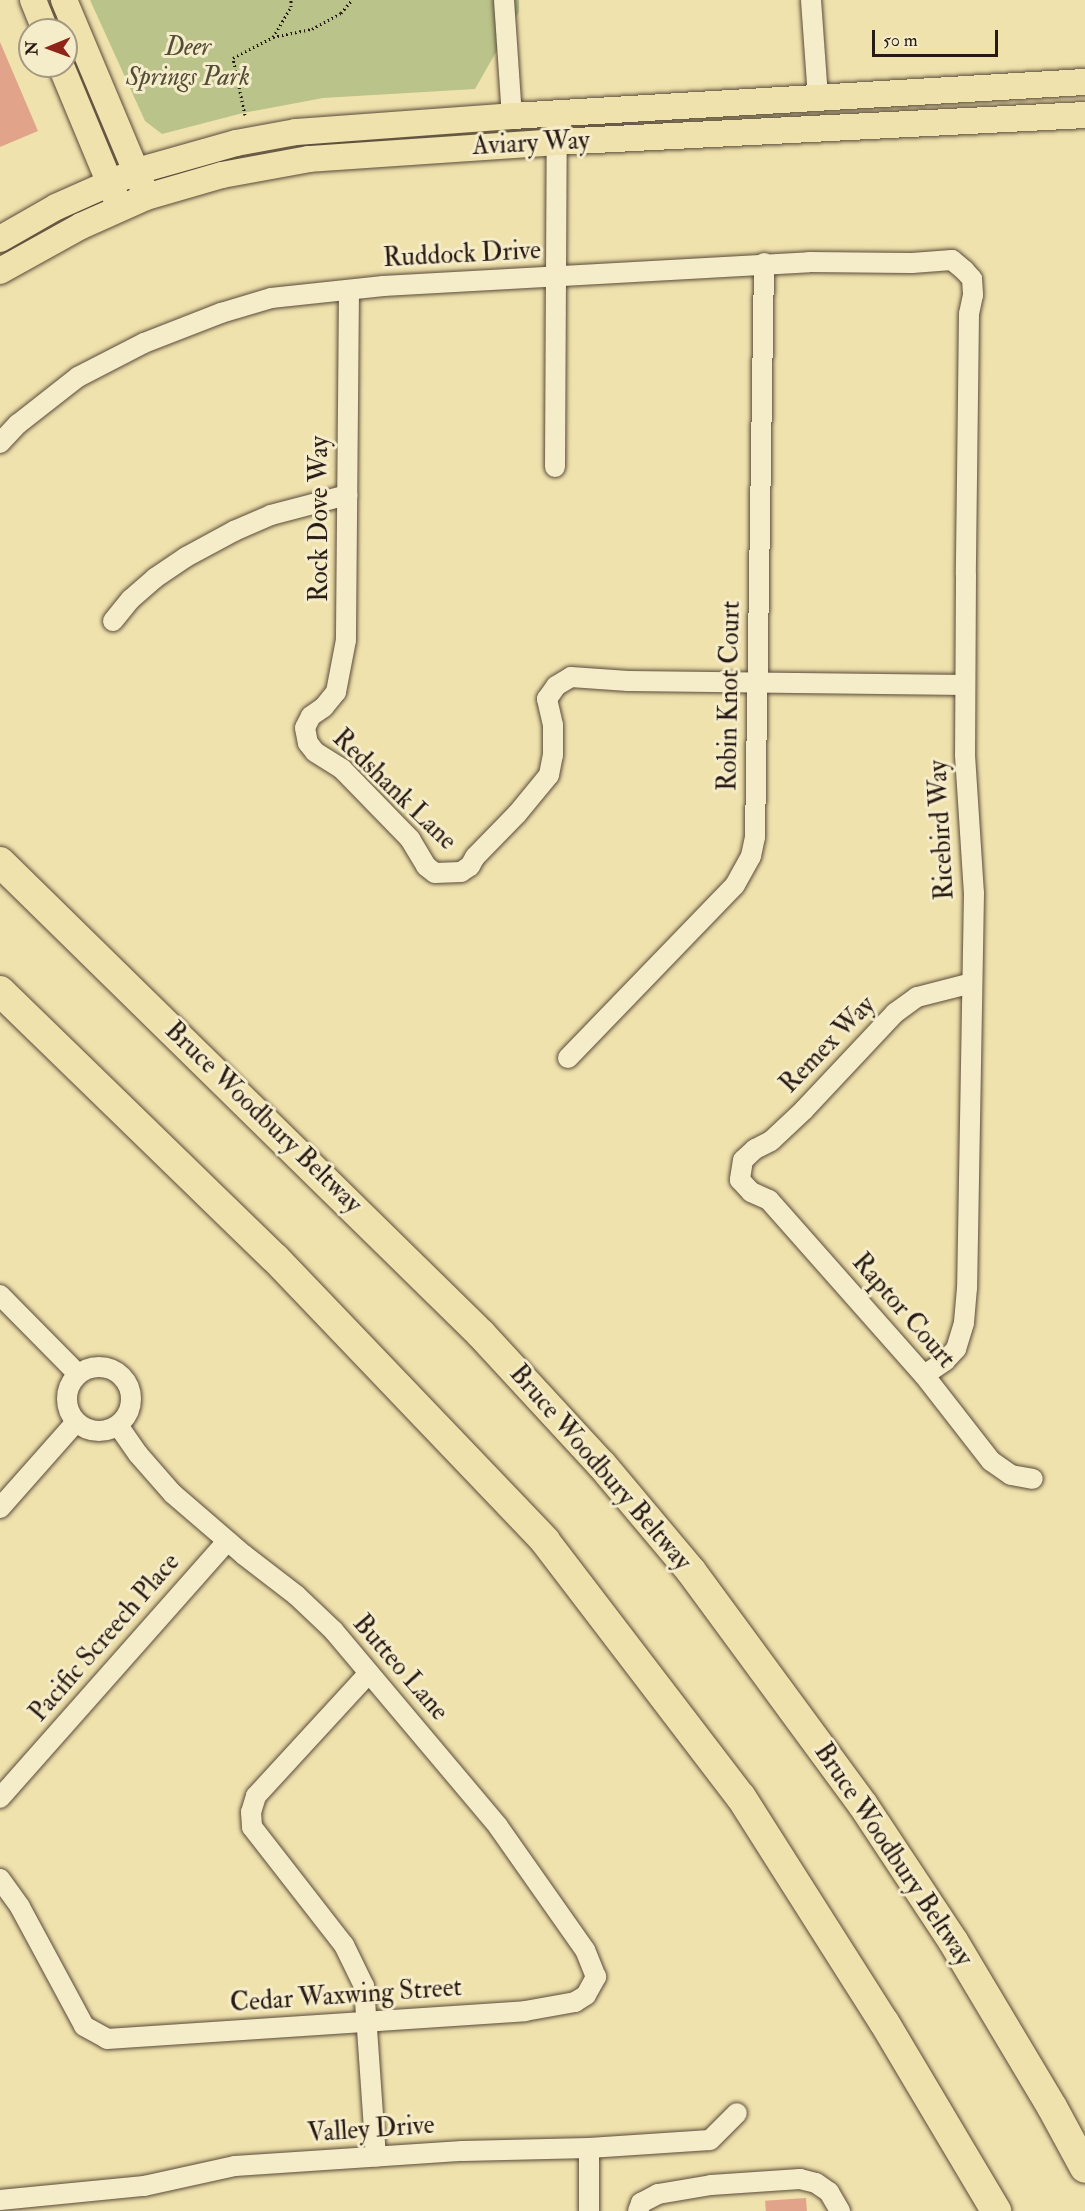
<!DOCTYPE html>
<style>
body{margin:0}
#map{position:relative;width:1085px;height:2211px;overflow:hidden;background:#f0e2ad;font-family:"IM FELL Double Pica",serif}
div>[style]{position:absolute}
.green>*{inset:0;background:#bac389}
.building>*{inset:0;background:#e1a48b;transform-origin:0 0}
.path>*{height:3px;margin-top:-1.5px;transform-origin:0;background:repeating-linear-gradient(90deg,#271913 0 1.5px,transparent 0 4.5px)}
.roads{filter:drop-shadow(0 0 2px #594b3a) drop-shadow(0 0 2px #594b3a)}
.minor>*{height:20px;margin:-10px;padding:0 10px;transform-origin:10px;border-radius:10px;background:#f5ecca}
.minor>.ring{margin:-10px;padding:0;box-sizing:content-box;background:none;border:20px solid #f5ecca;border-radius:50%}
.major>*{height:26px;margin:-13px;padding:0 13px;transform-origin:13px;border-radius:13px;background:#f0e2ad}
.highway>*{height:30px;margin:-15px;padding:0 15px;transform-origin:15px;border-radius:15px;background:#f0e2ad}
span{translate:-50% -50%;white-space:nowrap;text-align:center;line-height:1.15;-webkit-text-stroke:6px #f5ecca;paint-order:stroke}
.park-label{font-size:26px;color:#534c36;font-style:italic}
.street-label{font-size:26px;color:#271913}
.north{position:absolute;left:18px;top:18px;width:60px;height:60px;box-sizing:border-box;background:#f5ecca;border:2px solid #a39881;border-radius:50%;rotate:269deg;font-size:16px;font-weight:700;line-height:24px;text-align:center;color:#271913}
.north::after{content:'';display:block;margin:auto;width:21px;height:27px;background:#8f2418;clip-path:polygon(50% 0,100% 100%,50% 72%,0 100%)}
.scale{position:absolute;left:872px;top:30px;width:126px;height:27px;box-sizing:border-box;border:3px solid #271913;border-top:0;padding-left:8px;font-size:18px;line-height:21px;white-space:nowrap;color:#271913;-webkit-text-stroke:4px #f5ecca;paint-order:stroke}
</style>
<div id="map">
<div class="green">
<i style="clip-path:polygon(90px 0,519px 0,519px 12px,475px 89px,323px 98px,243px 113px,162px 134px,145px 121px)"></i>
</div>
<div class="building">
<i style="clip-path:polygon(0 42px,38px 131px,0 147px)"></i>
<i style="left:806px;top:2198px;width:13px;height:41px;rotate:86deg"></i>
</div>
<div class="path">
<i style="left:273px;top:37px;width:35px;rotate:-59deg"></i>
<i style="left:291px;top:7px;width:7px;rotate:-90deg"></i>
<i style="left:245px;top:115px;width:58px;rotate:-101.9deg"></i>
<i style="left:233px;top:58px;width:45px;rotate:-27.7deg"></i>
<i style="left:273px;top:37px;width:40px;rotate:-12deg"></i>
<i style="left:312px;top:29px;width:33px;rotate:-29deg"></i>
<i style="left:341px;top:13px;width:17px;rotate:-50deg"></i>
</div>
<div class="roads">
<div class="minor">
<i style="left:504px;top:0;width:116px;rotate:86.1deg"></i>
<i style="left:811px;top:0;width:98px;rotate:85.9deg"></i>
<i style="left:349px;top:290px;width:350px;rotate:90.5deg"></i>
<i style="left:346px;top:640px;width:53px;rotate:100.9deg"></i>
<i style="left:336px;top:692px;width:19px;rotate:129deg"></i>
<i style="left:324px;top:707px;width:16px;rotate:145deg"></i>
<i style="left:311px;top:716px;width:13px;rotate:117deg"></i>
<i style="left:305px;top:728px;width:15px;rotate:79deg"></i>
<i style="left:308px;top:743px;width:11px;rotate:52deg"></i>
<i style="left:315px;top:752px;width:32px;rotate:32deg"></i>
<i style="left:342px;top:769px;width:98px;rotate:45.8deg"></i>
<i style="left:410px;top:839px;width:31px;rotate:59deg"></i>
<i style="left:426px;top:866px;width:11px;rotate:38deg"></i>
<i style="left:435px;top:873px;width:26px;rotate:-2deg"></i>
<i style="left:461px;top:872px;width:11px;rotate:-34deg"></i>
<i style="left:470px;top:866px;width:10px;rotate:-61deg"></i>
<i style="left:475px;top:857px;width:60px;rotate:-45.7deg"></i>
<i style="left:517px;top:814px;width:50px;rotate:-50.6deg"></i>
<i style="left:549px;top:775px;width:20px;rotate:-79deg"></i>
<i style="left:553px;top:755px;width:30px;rotate:-90deg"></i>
<i style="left:553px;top:725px;width:27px;rotate:-103deg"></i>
<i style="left:547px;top:699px;width:16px;rotate:-55deg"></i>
<i style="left:556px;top:686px;width:17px;rotate:-31deg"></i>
<i style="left:571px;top:677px;width:57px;rotate:4deg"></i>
<i style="left:628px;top:681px;width:337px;rotate:0.7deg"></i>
<i style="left:0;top:443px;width:26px;rotate:-47deg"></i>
<i style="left:18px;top:424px;width:76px;rotate:-38.1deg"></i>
<i style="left:78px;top:377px;width:74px;rotate:-27.3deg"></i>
<i style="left:144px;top:343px;width:83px;rotate:-21.3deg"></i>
<i style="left:221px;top:313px;width:52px;rotate:-16.7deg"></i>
<i style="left:271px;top:298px;width:113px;rotate:-6.1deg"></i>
<i style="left:383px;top:286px;width:427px;rotate:-3.2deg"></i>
<i style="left:809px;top:262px;width:103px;rotate:0.6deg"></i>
<i style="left:912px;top:263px;width:40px;rotate:-4.3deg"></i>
<i style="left:952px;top:260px;width:16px;rotate:40deg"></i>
<i style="left:964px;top:270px;width:12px;rotate:48deg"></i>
<i style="left:972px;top:279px;width:16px;rotate:86deg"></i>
<i style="left:973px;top:295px;width:19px;rotate:102deg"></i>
<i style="left:969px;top:314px;width:261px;rotate:90.7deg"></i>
<i style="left:966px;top:575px;width:180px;rotate:90.3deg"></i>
<i style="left:965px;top:755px;width:138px;rotate:86.3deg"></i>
<i style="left:974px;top:893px;width:395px;rotate:91deg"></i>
<i style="left:967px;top:1288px;width:35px;rotate:95deg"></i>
<i style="left:964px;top:1323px;width:27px;rotate:107deg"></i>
<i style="left:956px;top:1349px;width:16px;rotate:133deg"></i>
<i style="left:945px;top:1361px;width:25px;rotate:146deg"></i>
<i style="left:555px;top:467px;width:353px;rotate:-89.7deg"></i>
<i style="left:113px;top:621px;width:28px;rotate:-51deg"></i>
<i style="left:131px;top:599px;width:32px;rotate:-41deg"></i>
<i style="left:155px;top:578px;width:37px;rotate:-34deg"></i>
<i style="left:186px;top:557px;width:55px;rotate:-28.4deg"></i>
<i style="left:234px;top:531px;width:40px;rotate:-23.4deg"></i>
<i style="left:271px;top:515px;width:79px;rotate:-14.7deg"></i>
<i style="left:972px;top:983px;width:57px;rotate:165.7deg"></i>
<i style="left:917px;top:997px;width:27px;rotate:144deg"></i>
<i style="left:895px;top:1013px;width:133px;rotate:133.2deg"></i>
<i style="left:804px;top:1110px;width:45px;rotate:136.8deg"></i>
<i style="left:771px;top:1141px;width:18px;rotate:153deg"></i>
<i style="left:755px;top:1149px;width:16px;rotate:137deg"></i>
<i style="left:743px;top:1160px;width:20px;rotate:99deg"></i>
<i style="left:740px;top:1180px;width:16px;rotate:47deg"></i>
<i style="left:751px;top:1192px;width:20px;rotate:24deg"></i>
<i style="left:769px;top:1200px;width:234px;rotate:48.5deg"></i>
<i style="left:924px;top:1375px;width:109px;rotate:52.1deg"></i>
<i style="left:991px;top:1461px;width:24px;rotate:35deg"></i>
<i style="left:1011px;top:1475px;width:22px;rotate:10deg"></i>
<i style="left:568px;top:1058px;width:240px;rotate:-46deg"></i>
<i style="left:735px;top:885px;width:33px;rotate:-61deg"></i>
<i style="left:751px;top:856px;width:19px;rotate:-78deg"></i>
<i style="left:755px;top:837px;width:574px;rotate:-89.1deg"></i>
<i style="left:0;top:1295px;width:111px;rotate:45.4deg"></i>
<i class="ring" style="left:67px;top:1367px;width:44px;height:44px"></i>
<i style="left:0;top:1508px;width:115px;rotate:-48.5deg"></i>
<i style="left:369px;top:1673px;width:167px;rotate:132.6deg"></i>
<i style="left:256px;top:1796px;width:17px;rotate:107deg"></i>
<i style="left:251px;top:1812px;width:15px;rotate:86deg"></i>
<i style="left:252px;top:1827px;width:150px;rotate:52.1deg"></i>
<i style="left:344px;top:1945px;width:46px;rotate:64deg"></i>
<i style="left:364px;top:1986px;width:171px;rotate:86deg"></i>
<i style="left:0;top:1798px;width:343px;rotate:-48.5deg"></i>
<i style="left:0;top:1879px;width:34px;rotate:54deg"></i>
<i style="left:20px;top:1907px;width:135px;rotate:61.7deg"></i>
<i style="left:84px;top:2026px;width:26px;rotate:29deg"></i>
<i style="left:107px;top:2039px;width:419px;rotate:-3.8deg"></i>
<i style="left:525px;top:2011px;width:51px;rotate:-10.2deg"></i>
<i style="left:575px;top:2002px;width:13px;rotate:-32deg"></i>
<i style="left:586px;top:1995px;width:21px;rotate:-61deg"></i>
<i style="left:596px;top:1977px;width:29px;rotate:-112deg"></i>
<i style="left:585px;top:1950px;width:151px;rotate:-125.1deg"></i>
<i style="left:498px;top:1826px;width:255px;rotate:-130.1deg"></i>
<i style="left:334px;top:1631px;width:52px;rotate:-136.5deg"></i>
<i style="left:296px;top:1595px;width:66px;rotate:-142.4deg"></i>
<i style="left:244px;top:1555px;width:94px;rotate:-139.3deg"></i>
<i style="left:173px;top:1494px;width:53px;rotate:-131.2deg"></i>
<i style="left:138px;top:1454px;width:35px;rotate:-125deg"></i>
<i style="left:0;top:2200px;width:145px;rotate:-5.6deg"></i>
<i style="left:144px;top:2186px;width:93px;rotate:-12.4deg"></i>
<i style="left:235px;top:2166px;width:228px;rotate:-3.8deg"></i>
<i style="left:463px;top:2151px;width:126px;rotate:-1.4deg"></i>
<i style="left:589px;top:2148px;width:121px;rotate:-3.8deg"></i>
<i style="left:710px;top:2140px;width:38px;rotate:-45deg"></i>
<i style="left:589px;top:2211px;width:63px;rotate:-90deg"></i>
<i style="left:638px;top:2211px;width:9px;rotate:-69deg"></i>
<i style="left:641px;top:2203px;width:19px;rotate:-28deg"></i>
<i style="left:658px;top:2194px;width:54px;rotate:-9.6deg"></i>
<i style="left:711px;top:2185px;width:89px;rotate:-3.9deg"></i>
<i style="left:800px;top:2179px;width:16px;rotate:14deg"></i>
<i style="left:816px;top:2183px;width:16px;rotate:35deg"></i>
<i style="left:829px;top:2192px;width:22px;rotate:60deg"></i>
</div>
<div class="major">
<i style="left:33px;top:0;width:32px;rotate:68deg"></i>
<i style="left:64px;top:0;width:202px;rotate:67.2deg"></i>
<i style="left:61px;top:66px;width:141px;rotate:67.4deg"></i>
<i style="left:0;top:239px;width:64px;rotate:-29.7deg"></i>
<i style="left:56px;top:207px;width:89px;rotate:-24deg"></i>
<i style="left:137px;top:171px;width:103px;rotate:-15.8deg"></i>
<i style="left:236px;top:143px;width:61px;rotate:-10.4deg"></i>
<i style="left:296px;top:132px;width:217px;rotate:-4.2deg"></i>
<i style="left:512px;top:116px;width:574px;rotate:-3.4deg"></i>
<i style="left:0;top:271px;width:93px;rotate:-29.1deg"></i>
<i style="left:81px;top:226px;width:71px;rotate:-24deg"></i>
<i style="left:146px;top:197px;width:79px;rotate:-16.1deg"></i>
<i style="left:222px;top:175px;width:88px;rotate:-10.4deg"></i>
<i style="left:309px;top:159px;width:248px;rotate:-3.9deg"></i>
<i style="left:556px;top:142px;width:530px;rotate:-2.92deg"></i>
</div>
<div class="highway">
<i style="left:0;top:862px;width:674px;rotate:44.46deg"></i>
<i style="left:481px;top:1334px;width:178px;rotate:47.3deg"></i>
<i style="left:602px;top:1465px;width:138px;rotate:50deg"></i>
<i style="left:691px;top:1571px;width:290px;rotate:53.7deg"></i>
<i style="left:863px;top:1805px;width:163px;rotate:56.5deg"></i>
<i style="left:953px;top:1941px;width:193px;rotate:59.2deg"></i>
<i style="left:1052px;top:2107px;width:69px;rotate:61.6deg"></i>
<i style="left:0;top:991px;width:383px;rotate:44.2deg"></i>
<i style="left:275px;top:1258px;width:391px;rotate:46.3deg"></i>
<i style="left:545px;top:1541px;width:322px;rotate:52.6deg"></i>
<i style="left:741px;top:1797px;width:267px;rotate:57.6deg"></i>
<i style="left:884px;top:2022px;width:220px;rotate:59.3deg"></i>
</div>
</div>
<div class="park-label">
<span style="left:188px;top:63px">Deer<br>Springs Park</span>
</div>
<div class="street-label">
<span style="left:531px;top:144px;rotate:-3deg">Aviary Way</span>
<span style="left:462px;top:255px;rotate:-3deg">Ruddock Drive</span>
<span style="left:320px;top:519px;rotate:-90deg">Rock Dove Way</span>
<span style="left:730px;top:696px;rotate:-89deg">Robin Knot Court</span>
<span style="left:394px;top:790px;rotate:44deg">Redshank Lane</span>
<span style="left:942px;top:830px;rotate:-93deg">Ricebird Way</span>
<span style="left:828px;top:1045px;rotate:-46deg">Remex Way</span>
<span style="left:263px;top:1118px;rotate:44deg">Bruce Woodbury Beltway</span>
<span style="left:903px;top:1311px;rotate:49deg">Raptor Court</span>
<span style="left:600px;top:1468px;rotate:49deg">Bruce Woodbury Beltway</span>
<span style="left:105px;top:1638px;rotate:-49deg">Pacific Screech Place</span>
<span style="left:400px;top:1668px;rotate:49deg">Butteo Lane</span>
<span style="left:893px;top:1855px;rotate:56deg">Bruce Woodbury Beltway</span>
<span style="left:346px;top:1996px;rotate:-4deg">Cedar Waxwing Street</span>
<span style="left:371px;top:2130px;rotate:-4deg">Valley Drive</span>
</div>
<div class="north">N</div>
<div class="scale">50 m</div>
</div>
